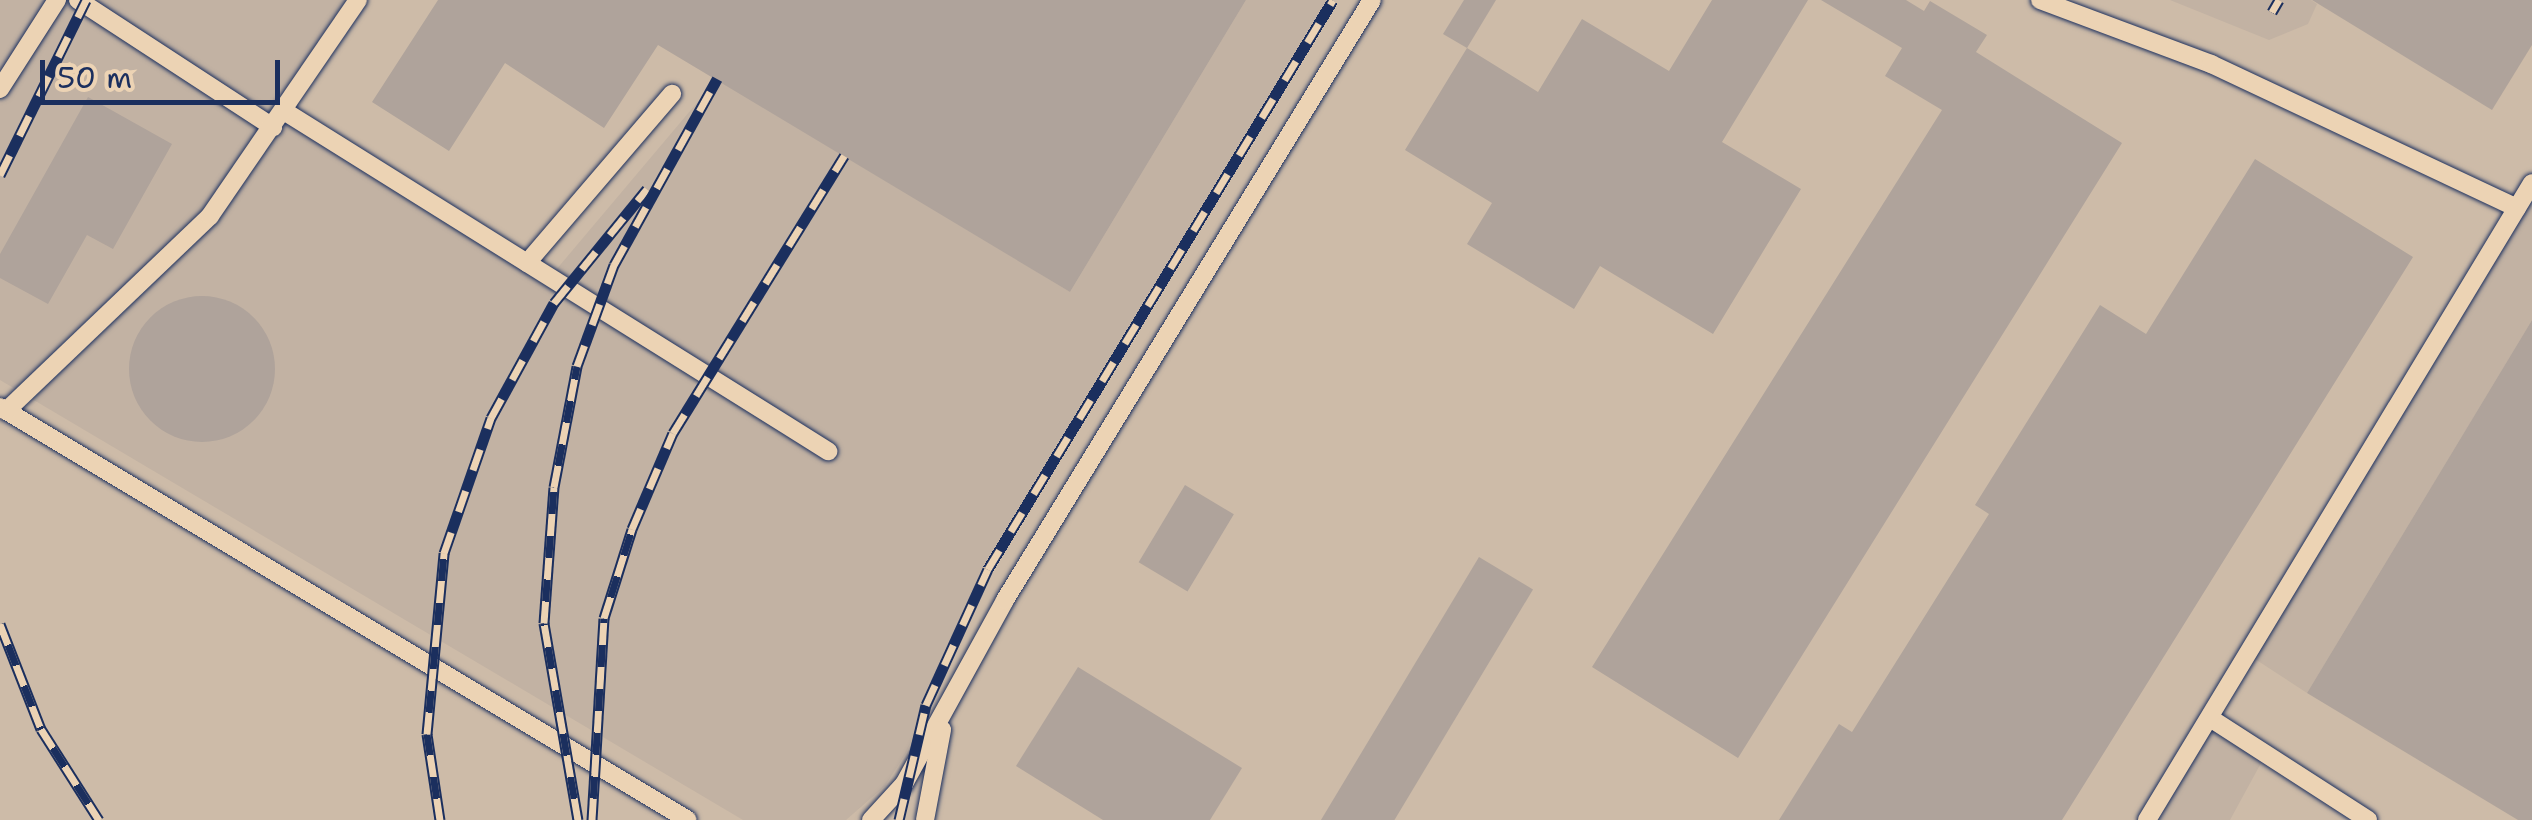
<!DOCTYPE html>
<style>
body{margin:0}
#map{position:relative;width:2532px;height:820px;overflow:hidden;background:#dfc9af;font-family:"Shantell Sans",sans-serif}
div>[style]{position:absolute}
.built>*{inset:0;background:#cdbba8;transform-origin:0 0}
.green>*{inset:0;background:#c2b2a3}
.building>*{inset:0;background:#afa39b;transform-origin:0 0}
.round{border-radius:50%}
.roads{filter:drop-shadow(0 0 2px #1b2f5e) drop-shadow(0 0 2px #1b2f5e)}
.service>*{height:18px;margin:-9px;padding:0 9px;transform-origin:9px;border-radius:9px;background:#ecd3b4}
.rail>*{height:11px;margin-top:-5.5px;transform-origin:0;background:repeating-linear-gradient(90deg,#ecd3b4 0 22px,#1b2f5e 0 44px);box-sizing:border-box;border-block:2px solid #1b2f5e}
span{translate:-50% -50%;white-space:nowrap;text-align:center;line-height:1.15;-webkit-text-stroke:8px #ecd3b4;paint-order:stroke}
.scale{position:absolute;left:40px;top:60px;width:240px;height:45px;box-sizing:border-box;border:5px solid #1b2f5e;border-top:0;padding-left:12px;font-size:30px;line-height:35px;white-space:nowrap;color:#1b2f5e;-webkit-text-stroke:8px #ecd3b4;paint-order:stroke}
</style>
<div id="map">
<div class="built">
<i style="left:0;top:0;width:2532px;height:820px"></i>
</div>
<div class="green">
<i style="clip-path:polygon(0 0,358px 0,284px 111px,550px 277px,717px 79px,1070px 292px,1246px 0,1333px 0,988px 569px,906px 753px,885px 786px,846px 820px,743px 820px,0 380px)"></i>
<i style="clip-path:polygon(2170px 0,2311px 0,2317px 4px,2308px 24px,2269px 40px)"></i>
<i style="clip-path:polygon(2532px 201px,2532px 320px,2307px 693px,2255px 659px)"></i>
<i style="clip-path:polygon(2210px 718px,2266px 754px,2230px 820px,2147px 820px)"></i>
</div>
<div class="building">
<i style="clip-path:polygon(438px 0,1246px 0,1070px 292px,658px 45px,604px 128px,505px 63px,449px 151px,372px 102px)"></i>
<i style="clip-path:polygon(1464px 0,1496px 0,1467px 48px,1443px 34px)"></i>
<i style="clip-path:polygon(1712px 0,1808px 0,1722px 142px,1801px 189px,1713px 334px,1600px 266px,1574px 309px,1467px 244px,1492px 203px,1405px 150px,1467px 48px,1538px 92px,1582px 19px,1669px 71px)"></i>
<i style="clip-path:polygon(1821px 0,1906px 0,1924px 11px,1930px 1px,1987px 35px,1976px 52px,2122px 143px,1738px 758px,1592px 667px,1942px 110px,1885px 76px,1902px 48px)"></i>
<i style="clip-path:polygon(2312px 0,2532px 0,2532px 45px,2492px 110px)"></i>
<i style="clip-path:polygon(88px 97px,172px 144px,113px 249px,87px 235px,48px 304px,0 278px,0 254px)"></i>
<i style="clip-path:polygon(2255px 159px,2413px 257px,2062px 820px,1779px 820px,1839px 724px,1852px 732px,1989px 514px,1975px 505px,2100px 305px,2146px 334px)"></i>
<i class="round" style="left:129px;top:296px;width:146px;height:146px"></i>
<i style="clip-path:polygon(2532px 320px,2532px 820px,2518px 820px,2307px 693px)"></i>
<i style="left:1185px;top:485px;width:57px;height:90px;rotate:31deg"></i>
<i style="left:1479px;top:557px;width:63px;height:307px;rotate:31deg"></i>
<i style="clip-path:polygon(1078px 667px,1242px 768px,1210px 820px,1103px 820px,1016px 766px)"></i>
</div>
<div class="roads">
<div class="service">
<i style="left:78px;top:0;width:233px;rotate:33.1deg"></i>
<i style="left:2040px;top:0;width:183px;rotate:20.5deg"></i>
<i style="left:2211px;top:64px;width:338px;rotate:25.2deg"></i>
<i style="left:0;top:89px;width:106px;rotate:-57.4deg"></i>
<i style="left:284px;top:111px;width:642px;rotate:32.01deg"></i>
<i style="left:527px;top:263px;width:223px;rotate:-49.4deg"></i>
<i style="left:0;top:407px;width:802px;rotate:30.98deg"></i>
<i style="left:6px;top:411px;width:282px;rotate:-43.7deg"></i>
<i style="left:210px;top:216px;width:262px;rotate:-55.6deg"></i>
<i style="left:2210px;top:718px;width:188px;rotate:32.8deg"></i>
<i style="left:871px;top:820px;width:49px;rotate:-47.5deg"></i>
<i style="left:904px;top:784px;width:210px;rotate:-61.2deg"></i>
<i style="left:1005px;top:600px;width:703px;rotate:-58.55deg"></i>
<i style="left:925px;top:820px;width:92px;rotate:-79.3deg"></i>
<i style="left:2147px;top:820px;width:744px;rotate:-58.85deg"></i>
</div>
</div>
<div class="rail">
<i style="left:2272px;top:12px;width:14px;rotate:-60deg"></i>
<i style="left:0;top:175px;width:195px;rotate:-63.8deg"></i>
<i style="left:0;top:624px;width:113px;rotate:68.7deg"></i>
<i style="left:41px;top:729px;width:108px;rotate:57.5deg"></i>
<i style="left:440px;top:820px;width:87px;rotate:-98.6deg"></i>
<i style="left:427px;top:734px;width:182px;rotate:-84.6deg"></i>
<i style="left:444px;top:553px;width:143px;rotate:-70.8deg"></i>
<i style="left:491px;top:418px;width:131px;rotate:-61.3deg"></i>
<i style="left:554px;top:303px;width:147px;rotate:-50.8deg"></i>
<i style="left:578px;top:820px;width:200px;rotate:-99.8deg"></i>
<i style="left:544px;top:623px;width:136px;rotate:-85.8deg"></i>
<i style="left:554px;top:487px;width:123px;rotate:-79.2deg"></i>
<i style="left:577px;top:366px;width:108px;rotate:-69.9deg"></i>
<i style="left:614px;top:265px;width:213px;rotate:-61deg"></i>
<i style="left:592px;top:820px;width:202px;rotate:-86.6deg"></i>
<i style="left:604px;top:618px;width:93px;rotate:-72.5deg"></i>
<i style="left:632px;top:529px;width:104px;rotate:-66.9deg"></i>
<i style="left:673px;top:433px;width:326px;rotate:-58.3deg"></i>
<i style="left:899px;top:820px;width:118px;rotate:-76.8deg"></i>
<i style="left:926px;top:705px;width:149px;rotate:-65.5deg"></i>
<i style="left:988px;top:569px;width:665px;rotate:-58.77deg"></i>
</div>
<div class="scale">50 m</div>
</div>
